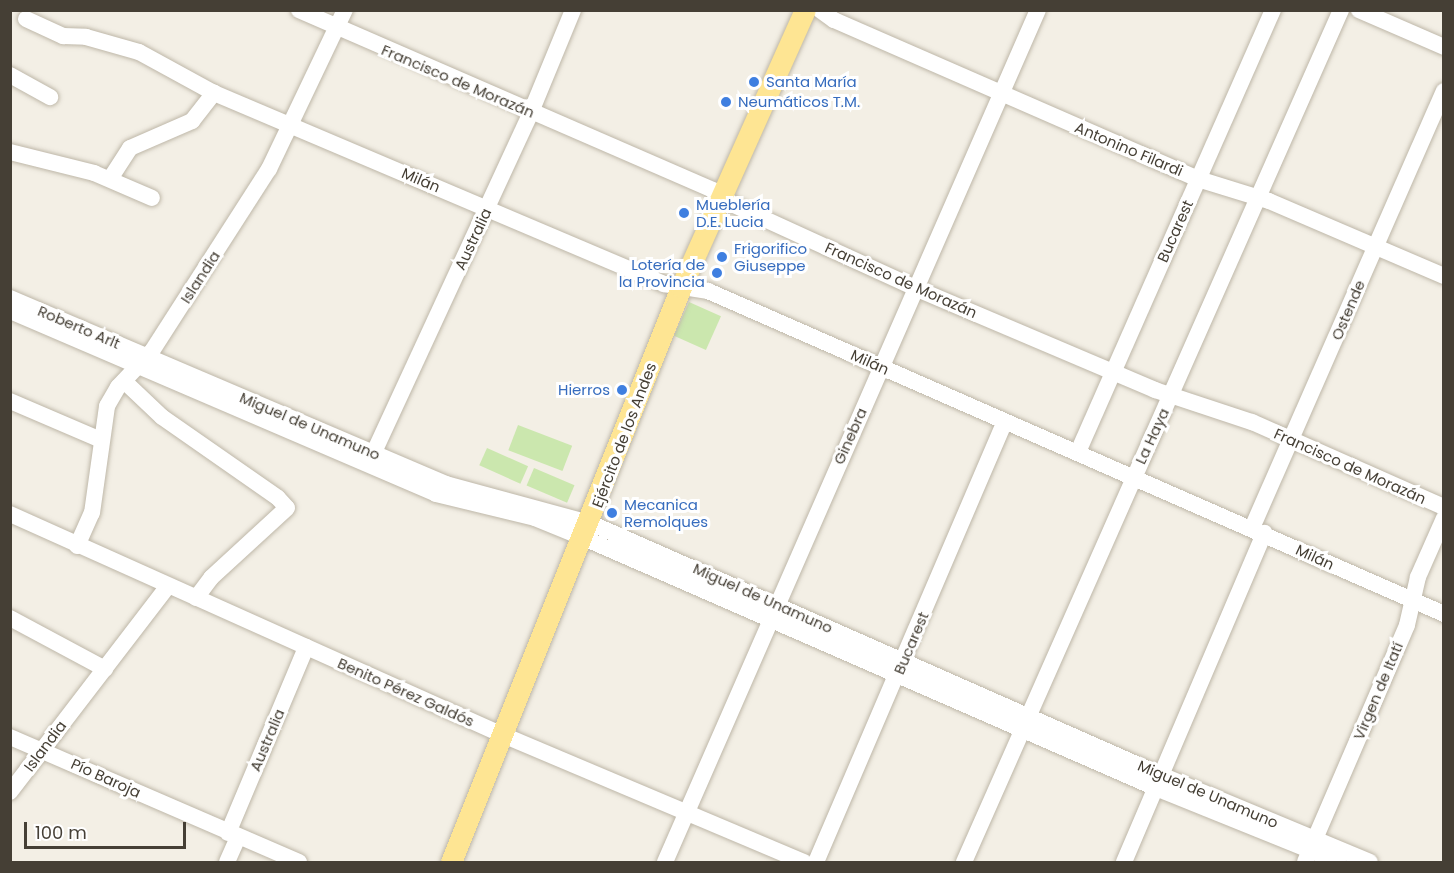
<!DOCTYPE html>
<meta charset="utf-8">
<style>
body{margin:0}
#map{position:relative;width:1454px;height:873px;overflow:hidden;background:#f3efe5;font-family:Poppins,sans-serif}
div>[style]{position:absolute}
.green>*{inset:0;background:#cbe7ae;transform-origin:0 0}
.roads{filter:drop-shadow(0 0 2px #beb7a8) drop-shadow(0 0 2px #beb7a8)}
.minor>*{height:16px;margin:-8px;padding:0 8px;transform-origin:8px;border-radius:8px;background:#fff}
.major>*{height:21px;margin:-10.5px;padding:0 10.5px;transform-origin:10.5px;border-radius:10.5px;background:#fee593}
.dots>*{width:16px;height:16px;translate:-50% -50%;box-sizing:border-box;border:3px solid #fff;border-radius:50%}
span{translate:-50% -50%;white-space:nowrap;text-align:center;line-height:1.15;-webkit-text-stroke:6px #fff;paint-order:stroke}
.street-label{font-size:15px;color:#453f35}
.shop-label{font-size:15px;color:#366cbe}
.left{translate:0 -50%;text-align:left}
.right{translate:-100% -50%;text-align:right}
.frame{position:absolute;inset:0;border:12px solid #453f35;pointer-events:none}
.scale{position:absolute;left:24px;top:822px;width:162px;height:27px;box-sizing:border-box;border:3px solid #453f35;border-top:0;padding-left:8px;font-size:18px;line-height:21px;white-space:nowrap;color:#453f35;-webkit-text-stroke:4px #fff;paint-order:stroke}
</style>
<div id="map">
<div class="green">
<i style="left:689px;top:302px;width:35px;height:37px;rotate:24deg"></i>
<i style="left:518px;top:425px;width:58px;height:27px;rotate:21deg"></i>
<i style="left:487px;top:448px;width:45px;height:19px;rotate:24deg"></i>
<i style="left:534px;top:468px;width:44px;height:19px;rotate:23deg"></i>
</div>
<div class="roads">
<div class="minor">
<i style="left:299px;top:10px;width:451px;rotate:23.5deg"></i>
<i style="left:712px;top:190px;width:27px;rotate:34deg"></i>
<i style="left:734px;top:205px;width:199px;rotate:24.6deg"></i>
<i style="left:915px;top:288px;width:261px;rotate:23deg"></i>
<i style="left:1155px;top:390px;width:102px;rotate:18.3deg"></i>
<i style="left:1252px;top:422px;width:210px;rotate:23.9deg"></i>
<i style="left:820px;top:10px;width:17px;rotate:36deg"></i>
<i style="left:834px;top:20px;width:397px;rotate:23.6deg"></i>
<i style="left:1198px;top:179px;width:74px;rotate:17.2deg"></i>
<i style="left:1269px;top:201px;width:190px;rotate:23.2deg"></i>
<i style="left:1359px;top:10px;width:93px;rotate:23.5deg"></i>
<i style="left:26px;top:19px;width:41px;rotate:24.7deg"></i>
<i style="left:63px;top:36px;width:23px;rotate:2deg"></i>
<i style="left:86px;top:37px;width:55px;rotate:15.8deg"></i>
<i style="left:139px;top:52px;width:85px;rotate:28.7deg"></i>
<i style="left:214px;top:93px;width:489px;rotate:23deg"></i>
<i style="left:664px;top:284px;width:45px;rotate:9deg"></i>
<i style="left:708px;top:291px;width:804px;rotate:23.69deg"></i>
<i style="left:10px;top:75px;width:46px;rotate:28.8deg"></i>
<i style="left:10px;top:152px;width:87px;rotate:14deg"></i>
<i style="left:94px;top:173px;width:63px;rotate:23.3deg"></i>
<i style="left:110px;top:179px;width:37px;rotate:-57deg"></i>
<i style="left:130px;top:148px;width:68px;rotate:-23.5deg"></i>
<i style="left:192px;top:121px;width:36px;rotate:-52deg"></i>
<i style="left:10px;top:298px;width:474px;rotate:23.1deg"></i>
<i style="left:446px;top:484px;width:149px;rotate:15.2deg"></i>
<i style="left:590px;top:523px;width:624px;rotate:23.81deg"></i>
<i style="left:1161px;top:775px;width:226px;rotate:22.6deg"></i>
<i style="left:10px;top:311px;width:464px;rotate:23.2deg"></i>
<i style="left:436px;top:494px;width:102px;rotate:13.6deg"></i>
<i style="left:535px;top:518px;width:53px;rotate:22.2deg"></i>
<i style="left:584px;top:538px;width:624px;rotate:23.61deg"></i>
<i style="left:1156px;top:788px;width:197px;rotate:22deg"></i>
<i style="left:124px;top:381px;width:52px;rotate:43.5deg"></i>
<i style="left:162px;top:417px;width:141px;rotate:34.9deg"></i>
<i style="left:278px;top:498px;width:13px;rotate:48deg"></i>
<i style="left:287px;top:508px;width:103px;rotate:137.4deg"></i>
<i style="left:211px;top:578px;width:25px;rotate:127deg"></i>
<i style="left:10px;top:401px;width:99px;rotate:23.2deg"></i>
<i style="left:1078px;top:452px;width:483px;rotate:-66.2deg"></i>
<i style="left:369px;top:463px;width:387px;rotate:-65.2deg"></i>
<i style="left:531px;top:112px;width:110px;rotate:-67.6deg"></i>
<i style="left:10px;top:514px;width:540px;rotate:24.15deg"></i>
<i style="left:503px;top:735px;width:327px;rotate:22.9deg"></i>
<i style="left:1252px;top:528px;width:477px;rotate:-66.3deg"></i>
<i style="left:77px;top:546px;width:36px;rotate:-66deg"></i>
<i style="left:92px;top:513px;width:108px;rotate:-82deg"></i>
<i style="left:107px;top:406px;width:22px;rotate:-60deg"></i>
<i style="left:118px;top:387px;width:50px;rotate:-46.6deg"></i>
<i style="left:152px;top:351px;width:216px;rotate:-57.3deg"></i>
<i style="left:269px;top:169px;width:176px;rotate:-64.5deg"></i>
<i style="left:10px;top:618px;width:108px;rotate:28.2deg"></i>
<i style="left:10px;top:737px;width:315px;rotate:23.4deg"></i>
<i style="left:10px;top:792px;width:260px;rotate:-52.5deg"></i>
<i style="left:228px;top:833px;width:202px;rotate:-67.2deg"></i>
<i style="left:227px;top:862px;width:27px;rotate:-66deg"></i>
<i style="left:665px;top:862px;width:930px;rotate:-66.36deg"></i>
<i style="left:816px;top:862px;width:479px;rotate:-66.8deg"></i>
<i style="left:964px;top:862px;width:932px;rotate:-66.13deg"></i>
<i style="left:1124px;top:862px;width:358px;rotate:-66.9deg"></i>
<i style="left:1305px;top:862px;width:258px;rotate:-66.7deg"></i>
<i style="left:1407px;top:625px;width:49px;rotate:-77.1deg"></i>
<i style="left:1418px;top:577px;width:64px;rotate:-66.2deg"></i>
</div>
<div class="major">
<i style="left:451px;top:862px;width:619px;rotate:-68.2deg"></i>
<i style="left:681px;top:287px;width:303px;rotate:-65.9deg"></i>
</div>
</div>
<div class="dots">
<i style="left:754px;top:82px;background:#3f7fe0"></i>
<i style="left:726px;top:102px;background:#3f7fe0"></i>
<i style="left:684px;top:213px;background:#3f7fe0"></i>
<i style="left:722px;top:257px;background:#3f7fe0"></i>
<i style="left:717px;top:273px;background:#3f7fe0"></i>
<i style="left:622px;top:390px;background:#3f7fe0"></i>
<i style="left:612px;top:513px;background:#3f7fe0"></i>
</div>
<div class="street-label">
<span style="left:458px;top:81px;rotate:23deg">Francisco de Morazán</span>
<span style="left:1129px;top:149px;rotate:23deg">Antonino Filardi</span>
<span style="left:421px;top:180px;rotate:23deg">Milán</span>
<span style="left:1175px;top:231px;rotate:-66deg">Bucarest</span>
<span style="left:473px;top:239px;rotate:-65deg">Australia</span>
<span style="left:200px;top:277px;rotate:-57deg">Islandia</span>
<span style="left:901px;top:280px;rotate:24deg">Francisco de Morazán</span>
<span style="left:1348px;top:310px;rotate:-67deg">Ostende</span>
<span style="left:79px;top:327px;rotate:23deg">Roberto Arlt</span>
<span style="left:870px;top:362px;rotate:24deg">Milán</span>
<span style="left:310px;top:426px;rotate:23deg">Miguel de Unamuno</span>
<span style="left:624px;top:435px;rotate:-69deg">Ejército de los Andes</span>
<span style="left:850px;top:436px;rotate:-66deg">Ginebra</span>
<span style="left:1152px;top:436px;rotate:-65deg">La Haya</span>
<span style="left:1350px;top:466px;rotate:24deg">Francisco de Morazán</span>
<span style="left:1315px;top:557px;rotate:25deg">Milán</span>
<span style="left:763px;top:598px;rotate:24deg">Miguel de Unamuno</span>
<span style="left:911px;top:643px;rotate:-67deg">Bucarest</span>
<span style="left:1378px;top:691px;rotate:-67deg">Virgen de Itatí</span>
<span style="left:406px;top:692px;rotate:24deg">Benito Pérez Galdós</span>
<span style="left:267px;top:740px;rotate:-67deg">Australia</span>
<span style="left:45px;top:746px;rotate:-53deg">Islandia</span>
<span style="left:106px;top:778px;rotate:24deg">Pío Baroja</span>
<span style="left:1208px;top:794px;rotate:23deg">Miguel de Unamuno</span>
</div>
<div class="shop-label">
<span class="left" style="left:766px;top:82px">Santa María</span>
<span class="left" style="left:738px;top:102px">Neumáticos T.M.</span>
<span class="left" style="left:696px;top:213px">Mueblería<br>D.E. Lucia</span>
<span class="left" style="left:734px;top:257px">Frigorifico<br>Giuseppe</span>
<span class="right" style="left:705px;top:273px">Lotería de<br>la Provincia</span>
<span class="right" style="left:610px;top:390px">Hierros</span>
<span class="left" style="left:624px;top:513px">Mecanica<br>Remolques</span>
</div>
<div class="frame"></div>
<div class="scale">100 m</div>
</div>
